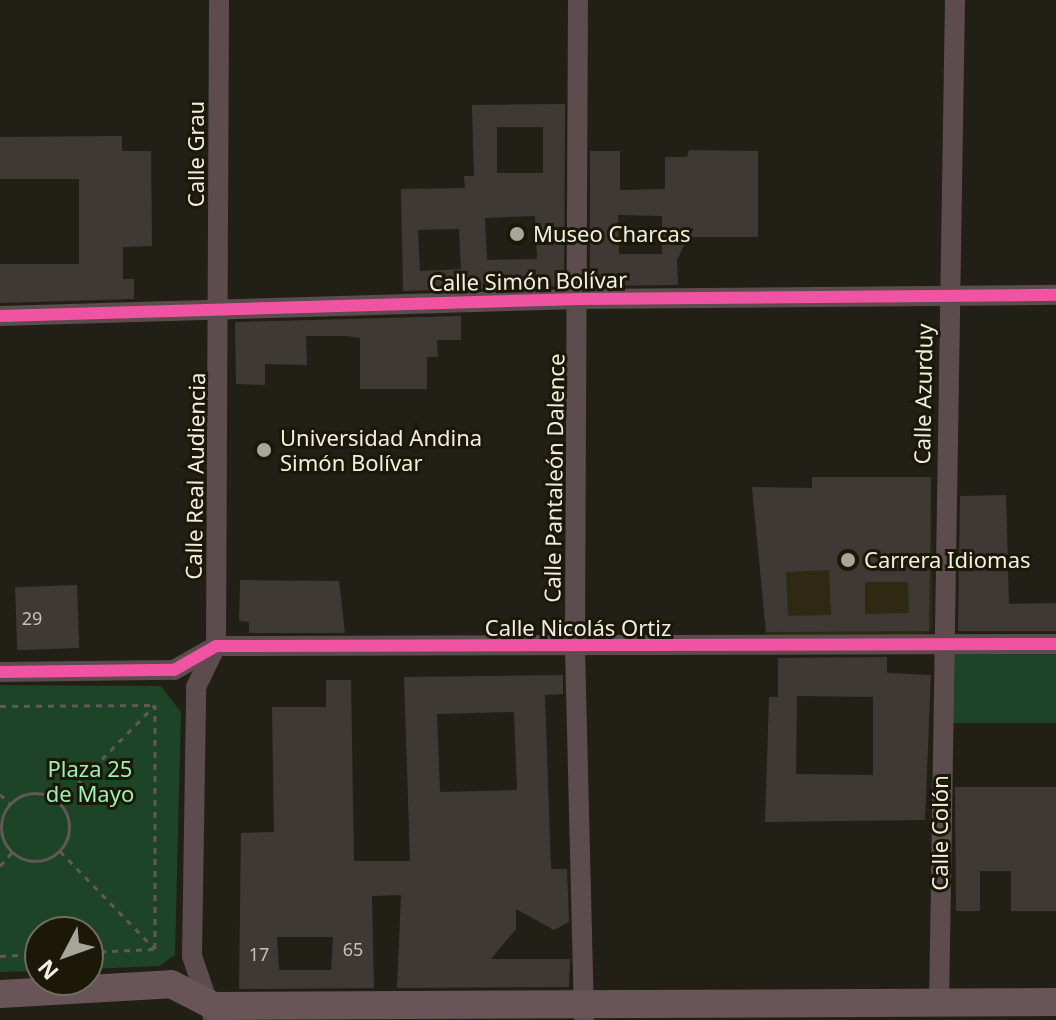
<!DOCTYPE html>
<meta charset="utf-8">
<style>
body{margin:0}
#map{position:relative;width:1056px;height:1020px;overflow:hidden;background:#221f16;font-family:"Noto Sans",sans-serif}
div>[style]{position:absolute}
.built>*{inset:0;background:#2f2914}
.green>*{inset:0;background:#1e4427;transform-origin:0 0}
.building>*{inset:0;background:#3f3935;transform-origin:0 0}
.path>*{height:3px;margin-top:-1.5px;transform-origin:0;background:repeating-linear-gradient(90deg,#625856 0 6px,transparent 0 12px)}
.path>.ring{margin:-1.5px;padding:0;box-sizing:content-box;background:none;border:3px solid #625856;border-radius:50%}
.minor>*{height:20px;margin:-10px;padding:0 10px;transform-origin:10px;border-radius:10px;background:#5c4c4d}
.secondary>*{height:28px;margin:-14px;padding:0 14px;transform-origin:14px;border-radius:14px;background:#695557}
.cycleway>*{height:12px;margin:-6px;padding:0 6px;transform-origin:6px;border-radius:6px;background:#f153a3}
.dots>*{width:22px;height:22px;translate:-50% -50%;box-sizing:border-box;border:4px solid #1c1808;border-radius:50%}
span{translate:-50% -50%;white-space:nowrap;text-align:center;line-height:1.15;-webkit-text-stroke:6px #1c1808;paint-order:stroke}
.number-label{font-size:18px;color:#c4c1b8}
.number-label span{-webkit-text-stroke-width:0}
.street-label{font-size:22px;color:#f0eee3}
.poi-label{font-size:22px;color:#f0eee3}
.left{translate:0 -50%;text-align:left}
.park-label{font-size:22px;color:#98f1af}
.north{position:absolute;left:24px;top:916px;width:80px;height:80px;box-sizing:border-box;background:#1c1808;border:2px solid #716e60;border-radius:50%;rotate:229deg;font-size:22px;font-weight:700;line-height:32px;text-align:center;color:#f0eee3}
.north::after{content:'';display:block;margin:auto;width:28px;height:36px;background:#a8a69b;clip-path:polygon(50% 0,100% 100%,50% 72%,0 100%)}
</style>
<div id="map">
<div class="built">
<i style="clip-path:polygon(812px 477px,931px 477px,933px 627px,922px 639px,767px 643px,752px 487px,812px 488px)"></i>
</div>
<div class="green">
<i style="left:1056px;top:648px;width:75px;height:107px;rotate:90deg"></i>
<i style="clip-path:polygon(0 685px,161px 686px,181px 712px,175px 955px,159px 966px,88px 969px,88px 932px,40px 932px,40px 971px,0 972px)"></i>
</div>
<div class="building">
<i style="clip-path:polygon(evenodd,565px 104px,564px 286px,403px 291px,401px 189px,465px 188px,464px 176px,474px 176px,472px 105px,565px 104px,497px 127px,543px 127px,543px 173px,497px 173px,497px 127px,565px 104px,535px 216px,537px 259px,487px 260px,485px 218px,535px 216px,565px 104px,459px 229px,461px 269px,420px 271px,418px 230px,459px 229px)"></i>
<i style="clip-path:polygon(122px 136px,122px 151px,151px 151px,152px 246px,123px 247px,123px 279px,134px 279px,134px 299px,0 303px,0 264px,79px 264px,79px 179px,0 179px,0 137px)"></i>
<i style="clip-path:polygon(evenodd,689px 150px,758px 151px,758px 237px,688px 237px,677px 260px,678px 285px,590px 286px,590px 151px,620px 151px,620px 190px,665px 189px,665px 157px,687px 157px,689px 150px,618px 215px,662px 216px,662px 254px,619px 254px,618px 215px)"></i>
<i style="clip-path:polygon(461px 316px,461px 340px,437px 340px,438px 357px,427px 357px,427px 389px,360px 389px,360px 338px,346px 336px,306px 336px,307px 365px,265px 364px,265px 385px,236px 384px,235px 322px)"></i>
<i style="clip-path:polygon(evenodd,812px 477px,931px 477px,929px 631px,766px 632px,752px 487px,812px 488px,812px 477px,829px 570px,831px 615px,788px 616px,786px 572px,829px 570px,812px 477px,865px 582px,908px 582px,909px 613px,865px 614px,865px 582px)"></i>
<i style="clip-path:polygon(1006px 495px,1009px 604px,1056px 603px,1056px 631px,958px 631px,960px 496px)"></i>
<i style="clip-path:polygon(240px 580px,339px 581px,345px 633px,249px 633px,249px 622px,239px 621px)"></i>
<i style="left:77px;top:585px;width:63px;height:62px;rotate:88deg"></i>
<i style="clip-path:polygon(evenodd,887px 657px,887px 673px,931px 675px,925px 820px,765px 822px,769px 697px,778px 697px,778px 658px,887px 657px,797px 696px,873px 697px,873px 775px,796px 774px,797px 696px)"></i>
<i style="clip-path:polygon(evenodd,563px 675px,563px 694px,545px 695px,551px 869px,567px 869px,569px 922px,554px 930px,516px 909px,516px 929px,491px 959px,570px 959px,569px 987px,397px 988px,401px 895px,372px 896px,374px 988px,239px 989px,241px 833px,274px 832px,272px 707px,326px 707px,326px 680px,351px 680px,354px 861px,410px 861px,404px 677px,563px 675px,514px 712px,517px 790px,440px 792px,437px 714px,514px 712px,563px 675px,277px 937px,333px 937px,331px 970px,279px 970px,277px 937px)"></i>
<i style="clip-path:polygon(955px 787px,1056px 787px,1056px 911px,1011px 911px,1011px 871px,980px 871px,980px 911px,956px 911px)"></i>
</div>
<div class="path">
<i style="left:0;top:706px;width:155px;rotate:-0.4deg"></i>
<i class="ring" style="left:1px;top:793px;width:65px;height:65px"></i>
<i style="left:0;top:794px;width:14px;rotate:45deg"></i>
<i style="left:60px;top:802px;width:136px;rotate:-45.6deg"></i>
<i style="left:60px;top:851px;width:136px;rotate:45.9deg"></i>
<i style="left:0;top:866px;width:18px;rotate:-49deg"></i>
<i style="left:155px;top:949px;width:244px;rotate:-90deg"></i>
<i style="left:88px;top:952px;width:67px;rotate:-2.6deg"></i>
<i style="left:0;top:956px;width:40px;rotate:-2.9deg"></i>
</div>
<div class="minor">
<i style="left:578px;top:0;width:648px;rotate:90.27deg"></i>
<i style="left:575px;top:648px;width:372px;rotate:88.6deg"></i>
<i style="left:0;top:316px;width:581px;rotate:-1.68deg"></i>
<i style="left:581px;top:299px;width:475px;rotate:-0.5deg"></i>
<i style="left:0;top:672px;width:174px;rotate:-0.7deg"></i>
<i style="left:174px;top:670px;width:48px;rotate:-29.7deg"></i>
<i style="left:216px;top:646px;width:840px;rotate:-0.14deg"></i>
<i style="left:939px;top:1006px;width:1006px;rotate:-89.09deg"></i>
<i style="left:214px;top:1020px;width:68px;rotate:-109deg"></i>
<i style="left:192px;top:956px;width:269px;rotate:-89.1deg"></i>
<i style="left:196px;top:687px;width:46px;rotate:-64deg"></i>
<i style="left:216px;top:646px;width:646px;rotate:-89.73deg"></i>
</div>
<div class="secondary">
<i style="left:0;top:994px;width:171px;rotate:-3.3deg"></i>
<i style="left:171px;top:984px;width:48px;rotate:27.1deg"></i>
<i style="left:214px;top:1006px;width:842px;rotate:-0.27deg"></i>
</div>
<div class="cycleway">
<i style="left:0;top:316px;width:581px;rotate:-1.68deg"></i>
<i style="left:581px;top:299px;width:475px;rotate:-0.5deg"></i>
<i style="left:0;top:672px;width:174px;rotate:-0.7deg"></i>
<i style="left:174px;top:670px;width:48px;rotate:-29.7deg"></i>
<i style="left:216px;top:646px;width:840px;rotate:-0.14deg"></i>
</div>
<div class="dots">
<i style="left:517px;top:234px;background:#a8a69b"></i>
<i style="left:264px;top:450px;background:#a8a69b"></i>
<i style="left:848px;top:560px;background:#a8a69b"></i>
</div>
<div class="number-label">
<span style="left:32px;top:618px">29</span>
<span style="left:353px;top:949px">65</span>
<span style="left:259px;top:954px">17</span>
</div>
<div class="street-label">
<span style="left:196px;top:154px;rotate:-90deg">Calle Grau</span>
<span style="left:528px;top:281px;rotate:-1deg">Calle Simón Bolívar</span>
<span style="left:923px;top:394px;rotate:-89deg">Calle Azurduy</span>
<span style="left:195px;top:476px;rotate:-89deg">Calle Real Audiencia</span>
<span style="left:554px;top:478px;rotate:-89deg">Calle Pantaleón Dalence</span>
<span style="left:578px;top:628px">Calle Nicolás Ortiz</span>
<span style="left:940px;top:833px;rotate:-90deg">Calle Colón</span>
</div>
<div class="poi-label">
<span class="left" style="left:533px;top:234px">Museo Charcas</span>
<span class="left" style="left:280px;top:450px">Universidad Andina<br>Simón Bolívar</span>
<span class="left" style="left:864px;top:560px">Carrera Idiomas</span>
</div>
<div class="park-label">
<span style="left:90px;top:781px">Plaza 25<br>de Mayo</span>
</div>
<div class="north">N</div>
</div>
